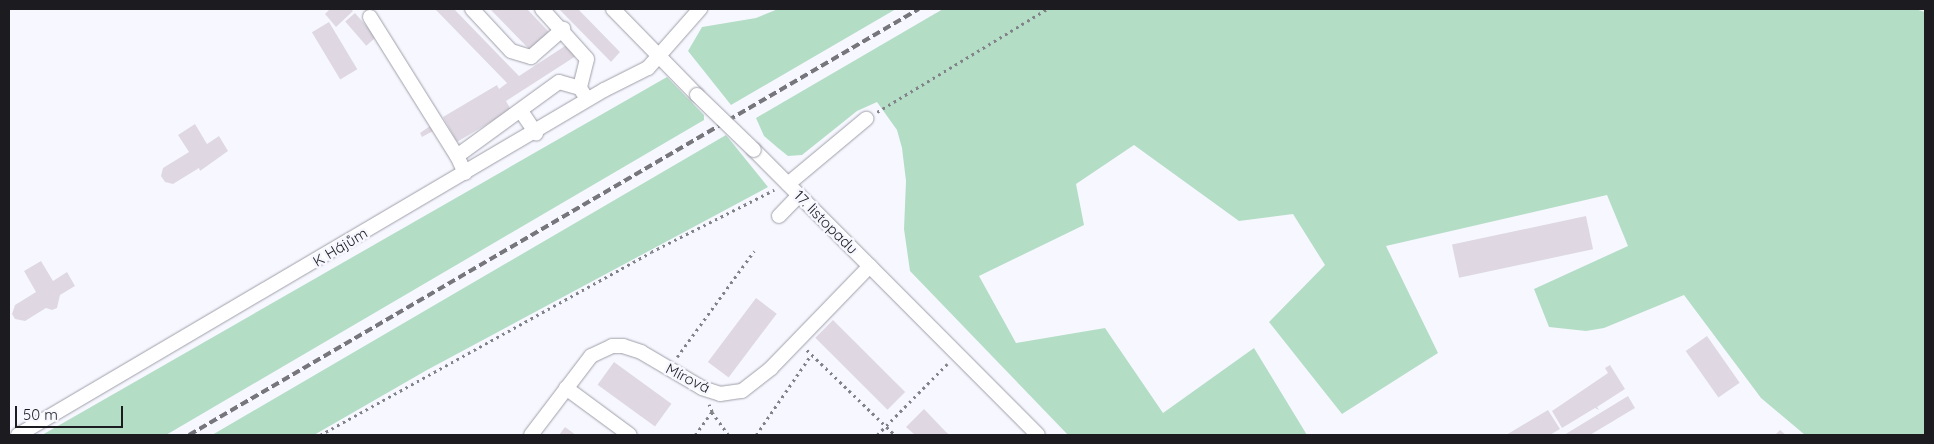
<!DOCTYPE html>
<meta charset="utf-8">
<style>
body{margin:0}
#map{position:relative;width:1934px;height:444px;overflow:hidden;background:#f7f8ff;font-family:Quicksand,sans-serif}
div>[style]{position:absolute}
.green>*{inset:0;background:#b4ddc6}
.building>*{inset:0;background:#dfd8e2;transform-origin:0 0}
.path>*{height:2.5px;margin-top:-1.25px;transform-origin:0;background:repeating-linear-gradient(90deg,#828389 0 2.5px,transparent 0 6.5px)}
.roads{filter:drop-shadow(0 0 1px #9e9ea9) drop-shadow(0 0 1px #9e9ea9)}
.minor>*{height:14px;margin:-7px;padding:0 7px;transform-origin:7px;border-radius:7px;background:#fff}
.rail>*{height:4px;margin-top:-2px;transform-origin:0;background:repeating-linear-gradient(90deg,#76767c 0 8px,transparent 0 12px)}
.bridges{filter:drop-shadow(0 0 1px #9e9ea9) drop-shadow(0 0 1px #9e9ea9)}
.minor-bridge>*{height:14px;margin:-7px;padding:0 7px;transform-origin:7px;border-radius:7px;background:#fff}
span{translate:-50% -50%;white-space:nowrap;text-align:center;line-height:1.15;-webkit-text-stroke:5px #f7f8ff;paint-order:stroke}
.street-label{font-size:15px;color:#1b1b20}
.frame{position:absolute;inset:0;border:10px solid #1b1b20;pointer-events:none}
.scale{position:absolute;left:15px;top:406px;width:108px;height:22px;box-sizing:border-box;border:2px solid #1b1b20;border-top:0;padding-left:6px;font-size:15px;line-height:18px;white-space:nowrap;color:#1b1b20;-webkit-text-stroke:4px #f7f8ff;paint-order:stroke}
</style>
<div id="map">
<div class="green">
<i style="clip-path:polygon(778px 9px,896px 9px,731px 105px,688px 51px,702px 27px,756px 18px)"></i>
<i style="clip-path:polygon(943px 9px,1915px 9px,1925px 12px,1925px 435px,1805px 435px,1761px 398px,1684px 295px,1604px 328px,1586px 331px,1549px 327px,1534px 289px,1628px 246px,1607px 195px,1386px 246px,1438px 353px,1342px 414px,1269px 322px,1325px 265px,1293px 214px,1239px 221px,1134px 145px,1076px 184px,1084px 225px,979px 276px,1016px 343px,1105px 328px,1163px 413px,1254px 348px,1307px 435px,1068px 435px,910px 271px,904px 229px,906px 181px,902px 148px,897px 130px,877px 102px,857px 111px,802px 155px,788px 156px,778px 148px,764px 136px,756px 118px)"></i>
<i style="clip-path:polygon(667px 77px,704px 115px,704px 120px,166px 435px,42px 435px)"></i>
<i style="clip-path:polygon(726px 135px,768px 187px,427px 370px,314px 435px,212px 435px)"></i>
</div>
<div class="building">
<i style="clip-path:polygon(330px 9px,351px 9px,353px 11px,336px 27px,325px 14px)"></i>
<i style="clip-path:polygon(435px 9px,454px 9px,519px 76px,568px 44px,576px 56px,506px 101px,511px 110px,457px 142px,443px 117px,497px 85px,499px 89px,507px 83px)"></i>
<i style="clip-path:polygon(490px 9px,527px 9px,549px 32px,530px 50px)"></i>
<i style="clip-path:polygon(559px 9px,578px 9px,620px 52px,611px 62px)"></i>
<i style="left:355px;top:13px;width:32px;height:13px;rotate:49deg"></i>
<i style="left:329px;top:22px;width:55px;height:20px;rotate:59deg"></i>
<i style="clip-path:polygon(195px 124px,207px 144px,219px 136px,228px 151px,200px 171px,199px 168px,173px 184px,165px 182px,161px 176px,163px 168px,189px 152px,178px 135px)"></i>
<i style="clip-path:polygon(430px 126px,433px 131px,422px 137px,420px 133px)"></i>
<i style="left:1586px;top:216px;width:34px;height:137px;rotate:78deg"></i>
<i style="clip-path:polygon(41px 261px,53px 281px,67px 272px,75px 286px,60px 295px,57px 308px,52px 310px,46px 308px,25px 321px,15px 319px,12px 314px,15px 305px,36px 292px,24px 271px)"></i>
<i style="left:756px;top:298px;width:26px;height:80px;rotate:37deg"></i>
<i style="left:833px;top:320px;width:102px;height:25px;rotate:45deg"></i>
<i style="left:1707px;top:336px;width:57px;height:26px;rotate:55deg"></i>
<i style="left:614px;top:362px;width:71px;height:28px;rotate:36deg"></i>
<i style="clip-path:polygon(1610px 365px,1625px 389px,1597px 407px,1599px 410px,1595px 408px,1562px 428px,1552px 411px,1608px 373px,1605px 368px)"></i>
<i style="clip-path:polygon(1628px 396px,1635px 408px,1590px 435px,1564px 435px)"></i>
<i style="clip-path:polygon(924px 409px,946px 432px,950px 435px,915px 435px,906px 427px)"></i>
<i style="clip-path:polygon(1548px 410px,1560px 429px,1550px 435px,1506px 435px)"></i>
<i style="clip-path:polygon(565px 427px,576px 435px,559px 435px)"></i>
<i style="clip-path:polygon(1780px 430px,1786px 435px,1775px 435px)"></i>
</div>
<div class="path">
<i style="left:877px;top:112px;width:199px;rotate:-31.2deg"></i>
<i style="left:807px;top:350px;width:122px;rotate:44deg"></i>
<i style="left:677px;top:357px;width:131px;rotate:-54deg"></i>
<i style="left:712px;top:412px;width:29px;rotate:54deg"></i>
<i style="left:320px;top:435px;width:378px;rotate:-28.9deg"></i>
<i style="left:651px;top:252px;width:138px;rotate:-26.8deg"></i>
<i style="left:695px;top:435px;width:29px;rotate:-54deg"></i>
<i style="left:712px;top:412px;width:8px;rotate:-113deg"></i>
<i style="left:756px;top:435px;width:97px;rotate:-55.5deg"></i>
<i style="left:877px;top:435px;width:100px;rotate:-45.4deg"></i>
</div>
<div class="roads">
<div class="minor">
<i style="left:472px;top:9px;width:57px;rotate:47.1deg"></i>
<i style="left:511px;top:51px;width:21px;rotate:17deg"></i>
<i style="left:531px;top:57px;width:43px;rotate:-41.2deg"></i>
<i style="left:542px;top:9px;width:67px;rotate:48deg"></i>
<i style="left:587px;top:59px;width:30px;rotate:104deg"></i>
<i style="left:580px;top:88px;width:9px;rotate:58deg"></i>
<i style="left:613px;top:9px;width:120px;rotate:45.7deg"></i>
<i style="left:370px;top:17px;width:164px;rotate:58deg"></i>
<i style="left:521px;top:111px;width:27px;rotate:56deg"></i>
<i style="left:754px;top:150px;width:402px;rotate:45.1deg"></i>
<i style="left:465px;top:173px;width:19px;rotate:-115deg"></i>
<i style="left:457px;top:156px;width:126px;rotate:-36deg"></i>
<i style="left:559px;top:82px;width:22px;rotate:16deg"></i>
<i style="left:788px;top:184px;width:102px;rotate:-39.8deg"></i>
<i style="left:779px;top:216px;width:29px;rotate:-46deg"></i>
<i style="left:566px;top:388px;width:79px;rotate:36.3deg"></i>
<i style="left:18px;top:435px;width:680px;rotate:-30.49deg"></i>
<i style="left:604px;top:90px;width:49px;rotate:-26.6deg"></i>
<i style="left:648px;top:68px;width:79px;rotate:-48.6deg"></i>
<i style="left:531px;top:435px;width:99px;rotate:-52.8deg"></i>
<i style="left:591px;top:356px;width:23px;rotate:-25deg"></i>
<i style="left:612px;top:346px;width:11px"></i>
<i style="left:623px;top:346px;width:19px;rotate:18deg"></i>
<i style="left:641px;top:352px;width:71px;rotate:30.5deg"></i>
<i style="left:702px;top:388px;width:19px;rotate:18deg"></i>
<i style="left:720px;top:394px;width:22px;rotate:-8deg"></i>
<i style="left:742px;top:391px;width:37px;rotate:-38deg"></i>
<i style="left:771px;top:368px;width:142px;rotate:-45.9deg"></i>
</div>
</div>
<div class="rail">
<i style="left:189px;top:435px;width:845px;rotate:-30.27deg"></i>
</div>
<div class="bridges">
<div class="minor-bridge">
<i style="left:697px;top:95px;width:79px;rotate:44deg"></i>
</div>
</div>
<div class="street-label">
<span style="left:826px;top:222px;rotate:45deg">17. listopadu</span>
<span style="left:340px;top:247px;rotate:-31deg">K Hájům</span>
<span style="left:688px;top:378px;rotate:27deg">Mírová</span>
</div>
<div class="frame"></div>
<div class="scale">50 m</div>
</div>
